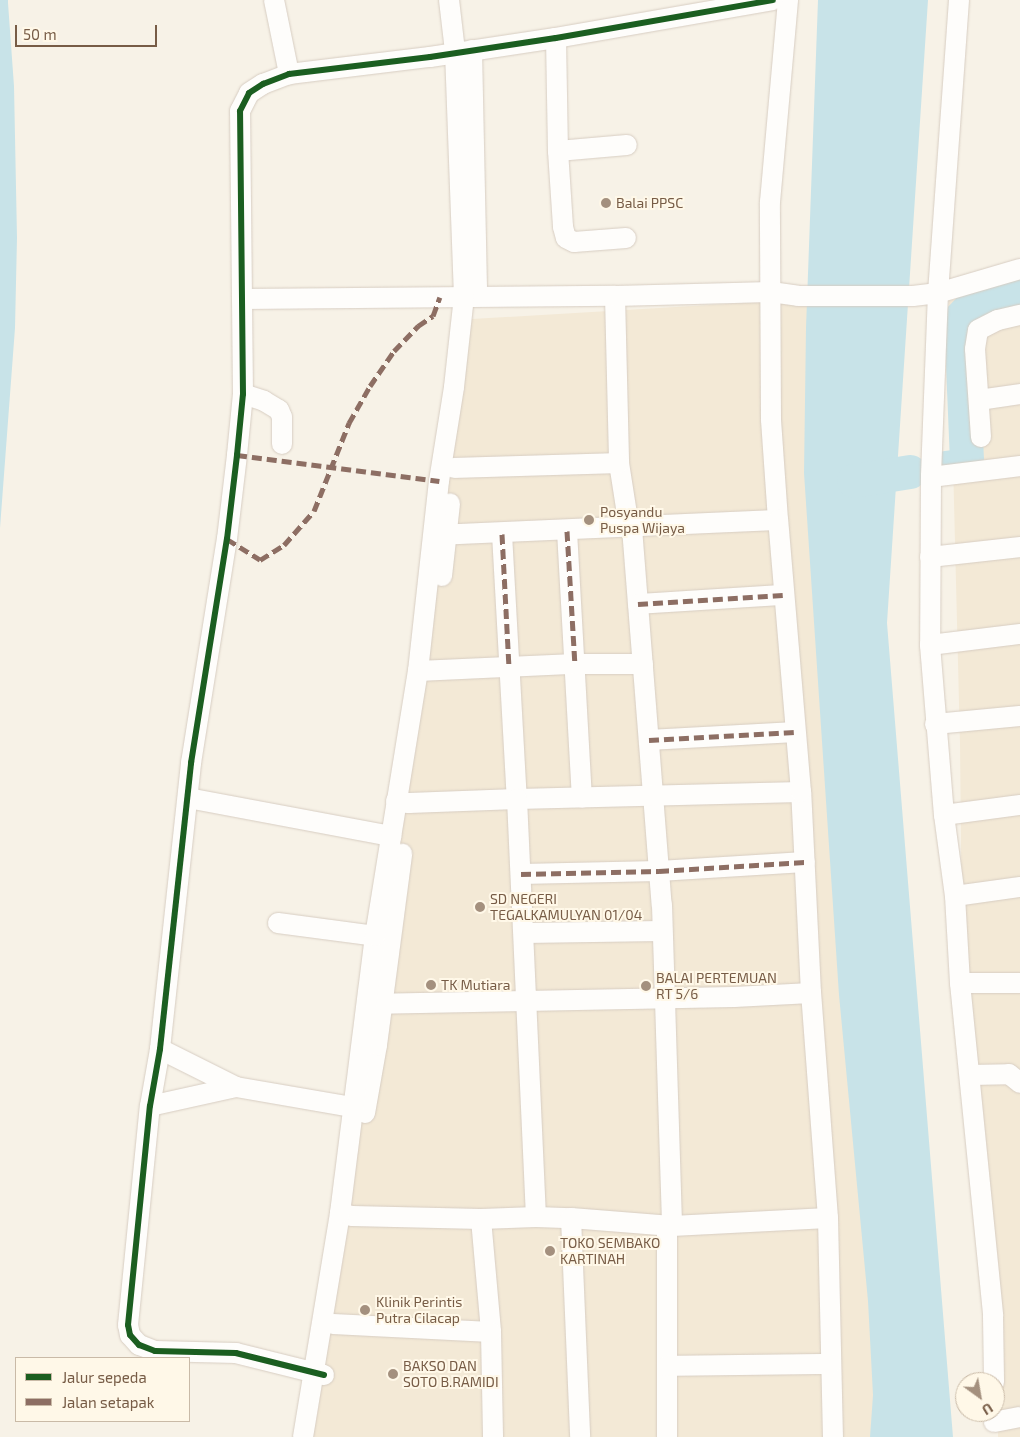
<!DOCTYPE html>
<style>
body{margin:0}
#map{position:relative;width:1020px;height:1437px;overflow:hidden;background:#f7f2e7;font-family:"Exo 2",sans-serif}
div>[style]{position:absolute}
.residential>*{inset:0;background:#f3e9d6}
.water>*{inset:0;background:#c8e3e8}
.river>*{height:34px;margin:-17px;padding:0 17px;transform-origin:17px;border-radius:17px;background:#c8e3e8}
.roads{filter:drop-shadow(0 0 1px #d7cdc2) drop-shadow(0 0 1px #d7cdc2)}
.minor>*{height:20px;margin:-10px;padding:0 10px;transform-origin:10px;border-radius:10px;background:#fefdfb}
.quiet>*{height:5px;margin-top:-2.5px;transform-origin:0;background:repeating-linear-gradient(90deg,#8d6e63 0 10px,transparent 0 15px)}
.cycleway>*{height:6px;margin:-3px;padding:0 3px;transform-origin:3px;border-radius:3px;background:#1b5e20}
.dots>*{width:14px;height:14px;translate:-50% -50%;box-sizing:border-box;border:2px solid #fff8e8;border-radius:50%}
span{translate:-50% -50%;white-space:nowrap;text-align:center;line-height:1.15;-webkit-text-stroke:4px #fff8e8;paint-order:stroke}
.poi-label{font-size:14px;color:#775c46}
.left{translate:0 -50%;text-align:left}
.legend{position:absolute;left:15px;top:1357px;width:175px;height:65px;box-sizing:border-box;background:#fff8e8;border:1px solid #c9baa7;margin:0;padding:6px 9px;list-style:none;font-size:15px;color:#775c46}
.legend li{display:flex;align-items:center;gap:10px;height:25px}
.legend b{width:25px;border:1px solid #c9baa7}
.north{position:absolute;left:955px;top:1372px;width:50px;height:50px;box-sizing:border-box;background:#fff8e8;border:1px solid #c9baa7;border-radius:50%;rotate:148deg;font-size:14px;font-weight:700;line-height:20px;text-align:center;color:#775c46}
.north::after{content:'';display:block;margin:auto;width:18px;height:22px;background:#a4907e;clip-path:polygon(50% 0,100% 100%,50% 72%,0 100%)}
.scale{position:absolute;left:15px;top:25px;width:142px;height:22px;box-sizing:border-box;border:2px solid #775c46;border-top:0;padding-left:6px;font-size:15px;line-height:18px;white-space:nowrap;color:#775c46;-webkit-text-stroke:4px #fff8e8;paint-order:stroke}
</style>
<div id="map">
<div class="residential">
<i style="clip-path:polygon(1020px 282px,1020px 1437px,998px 1437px,998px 1347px,962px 938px,960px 743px,949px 301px)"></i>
<i style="clip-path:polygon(829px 298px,876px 1437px,303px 1437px,472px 319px)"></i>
</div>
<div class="water">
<i style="clip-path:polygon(0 0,8px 0,8px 3px,14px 86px,17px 238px,15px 328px,0 528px)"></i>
<i style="clip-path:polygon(818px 0,928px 0,887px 623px,953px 1437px,870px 1437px,873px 1395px,868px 1301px,839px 995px,804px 473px,806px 328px)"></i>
</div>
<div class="river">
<i style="left:945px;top:468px;width:17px;rotate:-7deg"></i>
<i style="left:962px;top:466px;width:7px;rotate:-45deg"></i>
<i style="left:967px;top:461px;width:143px;rotate:-92.4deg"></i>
<i style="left:961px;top:318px;width:18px;rotate:-47deg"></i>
<i style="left:973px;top:305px;width:49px;rotate:-14.3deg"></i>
<i style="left:854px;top:481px;width:57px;rotate:-9.1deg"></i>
</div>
<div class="roads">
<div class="minor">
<i style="left:274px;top:0;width:76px;rotate:78.5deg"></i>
<i style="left:959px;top:0;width:294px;rotate:94.1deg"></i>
<i style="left:938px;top:293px;width:184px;rotate:92.2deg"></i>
<i style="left:931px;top:477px;width:168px;rotate:90.3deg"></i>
<i style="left:930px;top:645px;width:171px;rotate:85.3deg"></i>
<i style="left:944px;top:815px;width:82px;rotate:82.3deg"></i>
<i style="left:955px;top:896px;width:87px;rotate:86.7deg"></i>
<i style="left:960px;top:983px;width:335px;rotate:84.3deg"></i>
<i style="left:993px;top:1316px;width:66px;rotate:89.1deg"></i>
<i style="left:556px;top:38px;width:113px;rotate:89deg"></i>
<i style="left:558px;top:151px;width:76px;rotate:86.2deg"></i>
<i style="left:563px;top:227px;width:11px;rotate:75deg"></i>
<i style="left:566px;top:238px;width:9px;rotate:27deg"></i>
<i style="left:574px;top:242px;width:52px;rotate:-4.4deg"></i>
<i style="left:472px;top:50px;width:240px;rotate:88.8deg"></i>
<i style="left:558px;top:151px;width:69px;rotate:-5deg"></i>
<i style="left:615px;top:296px;width:167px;rotate:88.6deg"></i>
<i style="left:619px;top:463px;width:52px;rotate:81.1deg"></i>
<i style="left:627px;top:514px;width:15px;rotate:70deg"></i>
<i style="left:632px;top:528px;width:378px;rotate:85.5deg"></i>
<i style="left:662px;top:905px;width:321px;rotate:88.2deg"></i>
<i style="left:242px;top:299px;width:373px;rotate:-0.5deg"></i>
<i style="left:615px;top:296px;width:156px;rotate:-1.5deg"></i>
<i style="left:771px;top:292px;width:27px;rotate:8deg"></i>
<i style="left:798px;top:296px;width:115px"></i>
<i style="left:913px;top:296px;width:25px;rotate:-7deg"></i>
<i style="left:938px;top:293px;width:85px;rotate:-16.3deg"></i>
<i style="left:243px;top:394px;width:22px;rotate:18deg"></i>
<i style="left:264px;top:401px;width:17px;rotate:31deg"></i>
<i style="left:279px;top:410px;width:8px;rotate:67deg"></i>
<i style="left:282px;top:417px;width:27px;rotate:90deg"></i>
<i style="left:979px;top:400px;width:41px;rotate:-8.3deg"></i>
<i style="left:981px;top:437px;width:88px;rotate:-93.9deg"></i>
<i style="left:975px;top:349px;width:19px;rotate:-81deg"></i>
<i style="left:978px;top:330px;width:22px;rotate:-27deg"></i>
<i style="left:998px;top:320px;width:23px;rotate:-13deg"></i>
<i style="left:454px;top:468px;width:165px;rotate:-1.7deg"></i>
<i style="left:931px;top:477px;width:90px;rotate:-7deg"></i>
<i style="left:567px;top:531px;width:267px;rotate:86.8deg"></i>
<i style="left:502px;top:534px;width:265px;rotate:86.8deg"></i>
<i style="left:517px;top:799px;width:284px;rotate:-1.4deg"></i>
<i style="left:435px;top:535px;width:343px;rotate:-2.5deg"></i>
<i style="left:778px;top:520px;width:101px;rotate:-94deg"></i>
<i style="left:771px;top:419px;width:217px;rotate:-90.3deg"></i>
<i style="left:770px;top:202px;width:203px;rotate:-84.9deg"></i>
<i style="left:930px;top:557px;width:91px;rotate:-6.3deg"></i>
<i style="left:442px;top:576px;width:73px;rotate:-83.7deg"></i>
<i style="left:638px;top:604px;width:145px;rotate:-3.6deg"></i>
<i style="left:930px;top:645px;width:91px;rotate:-7deg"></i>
<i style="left:418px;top:671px;width:157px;rotate:-2.6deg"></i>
<i style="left:575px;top:664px;width:68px"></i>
<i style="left:935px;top:724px;width:85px;rotate:-5.4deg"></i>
<i style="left:649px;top:740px;width:146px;rotate:-3.1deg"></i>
<i style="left:188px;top:798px;width:207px;rotate:10.6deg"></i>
<i style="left:396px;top:801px;width:13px;rotate:9deg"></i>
<i style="left:409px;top:803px;width:108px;rotate:-2.1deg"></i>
<i style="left:517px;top:799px;width:418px;rotate:87.4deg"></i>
<i style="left:944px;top:815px;width:77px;rotate:-7.5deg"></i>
<i style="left:521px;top:874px;width:138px;rotate:-1.2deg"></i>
<i style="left:659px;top:871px;width:146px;rotate:-3.5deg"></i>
<i style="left:955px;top:896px;width:66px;rotate:-7.9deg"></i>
<i style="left:278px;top:923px;width:98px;rotate:7.6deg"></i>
<i style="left:525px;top:933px;width:137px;rotate:-0.8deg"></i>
<i style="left:960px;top:983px;width:60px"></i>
<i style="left:368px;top:1004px;width:366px;rotate:-1.1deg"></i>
<i style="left:734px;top:997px;width:77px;rotate:-3deg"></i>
<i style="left:160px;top:1049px;width:85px;rotate:26.6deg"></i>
<i style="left:236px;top:1087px;width:130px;rotate:9.8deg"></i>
<i style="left:970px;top:1075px;width:39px;rotate:-1deg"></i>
<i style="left:1009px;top:1074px;width:14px;rotate:39deg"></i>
<i style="left:150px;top:1106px;width:88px;rotate:-12.5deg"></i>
<i style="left:365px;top:1113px;width:69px;rotate:-80deg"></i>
<i style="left:377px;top:1045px;width:193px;rotate:-82.5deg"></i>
<i style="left:340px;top:1213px;width:12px;rotate:14deg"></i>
<i style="left:352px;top:1216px;width:129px;rotate:1.3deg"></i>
<i style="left:481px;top:1219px;width:55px;rotate:-2.1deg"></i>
<i style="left:536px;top:1217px;width:35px;rotate:2deg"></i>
<i style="left:571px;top:1218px;width:101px;rotate:4.5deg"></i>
<i style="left:672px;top:1226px;width:156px;rotate:-2.9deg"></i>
<i style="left:828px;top:1218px;width:226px;rotate:-94.3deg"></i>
<i style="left:811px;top:993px;width:201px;rotate:-92.8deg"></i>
<i style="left:801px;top:792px;width:273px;rotate:-94.8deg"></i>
<i style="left:571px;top:1218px;width:219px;rotate:87.6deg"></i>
<i style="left:828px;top:1218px;width:219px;rotate:88.7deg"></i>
<i style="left:481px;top:1219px;width:113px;rotate:84.9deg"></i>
<i style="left:491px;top:1332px;width:105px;rotate:88.9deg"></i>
<i style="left:667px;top:1226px;width:211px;rotate:90deg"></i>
<i style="left:333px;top:1324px;width:158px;rotate:2.9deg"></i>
<i style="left:667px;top:1366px;width:164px;rotate:-0.7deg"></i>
<i style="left:324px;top:1375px;width:91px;rotate:-166deg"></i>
<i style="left:236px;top:1353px;width:81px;rotate:-178.6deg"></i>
<i style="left:155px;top:1351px;width:17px;rotate:-159deg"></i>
<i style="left:139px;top:1345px;width:13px;rotate:-132deg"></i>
<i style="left:130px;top:1335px;width:10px;rotate:-101deg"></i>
<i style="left:128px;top:1325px;width:220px;rotate:-84.3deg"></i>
<i style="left:150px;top:1106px;width:58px;rotate:-80deg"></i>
<i style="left:160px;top:1049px;width:288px;rotate:-83.8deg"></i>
<i style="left:191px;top:763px;width:227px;rotate:-80.9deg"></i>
<i style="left:227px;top:539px;width:85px;rotate:-83.2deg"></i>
<i style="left:237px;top:455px;width:61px;rotate:-84.4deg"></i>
<i style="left:243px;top:394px;width:283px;rotate:-90.6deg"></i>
<i style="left:240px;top:111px;width:20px;rotate:-63deg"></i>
<i style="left:249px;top:93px;width:17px;rotate:-33deg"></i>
<i style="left:263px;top:84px;width:28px;rotate:-21deg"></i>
<i style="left:289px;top:74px;width:142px;rotate:-6.9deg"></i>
<i style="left:430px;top:57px;width:127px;rotate:-8.6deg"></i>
<i style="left:556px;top:38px;width:220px;rotate:-9.9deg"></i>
<i style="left:994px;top:1422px;width:26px;rotate:-11deg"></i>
<i style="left:303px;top:1437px;width:227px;rotate:-80.6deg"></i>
<i style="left:340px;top:1213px;width:279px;rotate:-82.8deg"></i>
<i style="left:375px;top:936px;width:268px;rotate:-80.8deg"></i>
<i style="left:418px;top:671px;width:191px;rotate:-83.7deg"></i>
<i style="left:439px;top:481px;width:95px;rotate:-80.9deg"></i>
<i style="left:454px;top:387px;width:91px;rotate:-83.7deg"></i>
<i style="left:464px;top:297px;width:246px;rotate:-92.1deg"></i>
<i style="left:455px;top:51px;width:51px;rotate:-96.7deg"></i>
</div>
</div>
<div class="quiet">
<i style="left:237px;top:455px;width:204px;rotate:7.3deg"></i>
<i style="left:567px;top:531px;width:133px;rotate:86.6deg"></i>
<i style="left:502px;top:534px;width:134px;rotate:87deg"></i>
<i style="left:227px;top:539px;width:39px;rotate:32deg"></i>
<i style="left:260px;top:560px;width:28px;rotate:-32deg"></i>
<i style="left:284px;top:545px;width:45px;rotate:-48.6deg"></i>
<i style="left:314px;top:511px;width:95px;rotate:-68.3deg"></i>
<i style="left:349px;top:423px;width:43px;rotate:-60.4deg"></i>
<i style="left:370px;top:386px;width:42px;rotate:-55.6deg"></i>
<i style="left:394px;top:351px;width:35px;rotate:-46deg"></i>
<i style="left:418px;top:326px;width:18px;rotate:-34deg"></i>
<i style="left:433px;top:316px;width:20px;rotate:-70deg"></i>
<i style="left:638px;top:604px;width:145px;rotate:-3.6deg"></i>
<i style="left:649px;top:740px;width:146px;rotate:-3.1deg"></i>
<i style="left:521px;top:874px;width:138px;rotate:-1.2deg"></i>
<i style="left:659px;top:871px;width:146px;rotate:-3.5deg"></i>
</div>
<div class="cycleway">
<i style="left:324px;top:1375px;width:91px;rotate:-166deg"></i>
<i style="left:236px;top:1353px;width:81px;rotate:-178.6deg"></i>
<i style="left:155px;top:1351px;width:17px;rotate:-159deg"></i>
<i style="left:139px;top:1345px;width:13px;rotate:-132deg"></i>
<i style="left:130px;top:1335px;width:10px;rotate:-101deg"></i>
<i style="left:128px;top:1325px;width:220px;rotate:-84.3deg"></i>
<i style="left:150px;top:1106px;width:58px;rotate:-80deg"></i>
<i style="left:160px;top:1049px;width:288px;rotate:-83.8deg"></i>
<i style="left:191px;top:763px;width:227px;rotate:-80.9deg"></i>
<i style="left:227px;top:539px;width:85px;rotate:-83.2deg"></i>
<i style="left:237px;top:455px;width:61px;rotate:-84.4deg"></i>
<i style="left:243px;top:394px;width:283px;rotate:-90.6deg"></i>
<i style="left:240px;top:111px;width:20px;rotate:-63deg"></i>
<i style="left:249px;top:93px;width:17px;rotate:-33deg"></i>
<i style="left:263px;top:84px;width:28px;rotate:-21deg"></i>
<i style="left:289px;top:74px;width:142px;rotate:-6.9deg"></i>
<i style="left:430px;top:57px;width:127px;rotate:-8.6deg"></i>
<i style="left:556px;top:38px;width:220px;rotate:-9.9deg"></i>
</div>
<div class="dots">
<i style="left:606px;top:203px;background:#a4907e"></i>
<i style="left:589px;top:520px;background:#a4907e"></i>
<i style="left:480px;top:907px;background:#a4907e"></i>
<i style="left:431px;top:985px;background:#a4907e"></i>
<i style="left:646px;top:986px;background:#a4907e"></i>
<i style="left:550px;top:1251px;background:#a4907e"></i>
<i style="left:365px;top:1310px;background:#a4907e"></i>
<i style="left:393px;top:1374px;background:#a4907e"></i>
</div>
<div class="poi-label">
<span class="left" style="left:616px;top:203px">Balai PPSC</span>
<span class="left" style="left:600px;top:520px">Posyandu<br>Puspa Wijaya</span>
<span class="left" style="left:490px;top:907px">SD NEGERI<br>TEGALKAMULYAN 01/04</span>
<span class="left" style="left:656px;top:986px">BALAI PERTEMUAN<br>RT 5/6</span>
<span class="left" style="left:441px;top:985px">TK Mutiara</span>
<span class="left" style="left:560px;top:1251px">TOKO SEMBAKO<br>KARTINAH</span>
<span class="left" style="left:376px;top:1310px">Klinik Perintis<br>Putra Cilacap</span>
<span class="left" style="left:403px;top:1374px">BAKSO DAN<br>SOTO B.RAMIDI</span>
</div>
<ul class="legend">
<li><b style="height:6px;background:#1b5e20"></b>Jalur sepeda</li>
<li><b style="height:6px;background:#8d6e63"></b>Jalan setapak</li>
</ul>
<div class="north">U</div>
<div class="scale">50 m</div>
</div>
